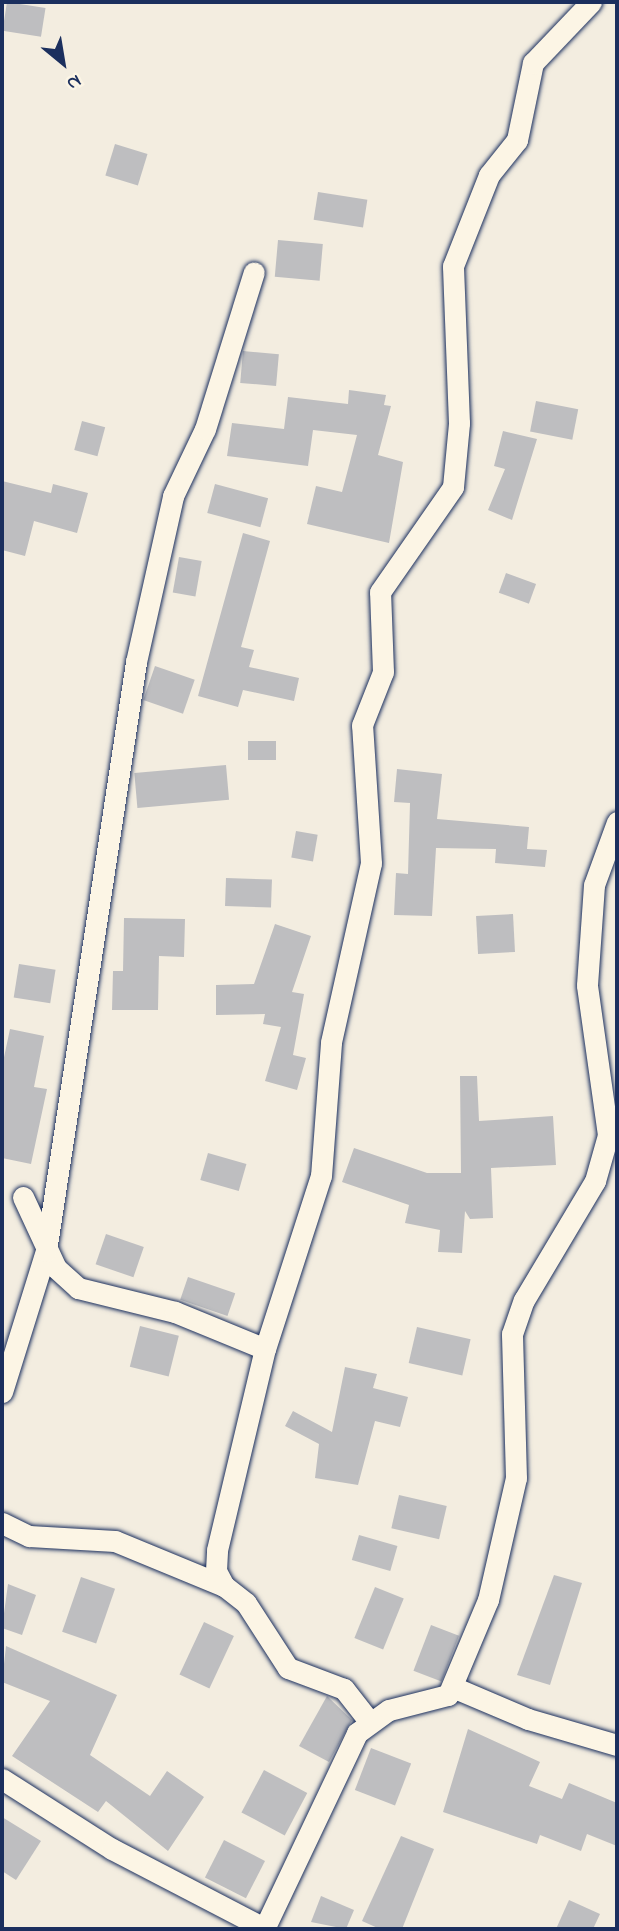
<!DOCTYPE html>
<style>
body{margin:0}
#map{position:relative;width:619px;height:1931px;overflow:hidden;background:#f3ede0;font-family:"Indie Flower",sans-serif}
div>[style]{position:absolute}
.building>*{inset:0;background:#bebec0;transform-origin:0 0}
.roads{filter:drop-shadow(0 0 2px #1b2f5e) drop-shadow(0 0 2px #1b2f5e)}
.street>*{height:21px;margin:-10.5px;padding:0 10.5px;transform-origin:10.5px;border-radius:10.5px;background:#fcf5e5}
span{translate:-50% -50%;white-space:nowrap;text-align:center;line-height:1.15;-webkit-text-stroke:5px #fcf5e5;paint-order:stroke}
.frame{position:absolute;inset:0;border:4px solid #1b2f5e;pointer-events:none}
.north{position:absolute;left:28px;top:28px;width:70px;height:70px;-webkit-text-stroke:5px #fcf5e5;paint-order:stroke;rotate:150deg;font-size:19px;font-weight:700;line-height:28px;text-align:center;color:#1b2f5e}
.north::after{content:'';display:block;margin:auto;width:24px;height:32px;background:#1b2f5e;clip-path:polygon(50% 0,100% 100%,50% 72%,0 100%)}
</style>
<div id="map">
<div class="building">
<i style="left:7px;top:2px;width:39px;height:29px;rotate:9deg"></i>
<i style="left:115px;top:144px;width:34px;height:33px;rotate:17deg"></i>
<i style="left:318px;top:192px;width:50px;height:28px;rotate:9deg"></i>
<i style="left:278px;top:240px;width:45px;height:37px;rotate:5deg"></i>
<i style="left:243px;top:351px;width:36px;height:32px;rotate:5deg"></i>
<i style="clip-path:polygon(349px 390px,386px 395px,384px 405px,391px 406px,378px 455px,403px 462px,389px 543px,307px 524px,316px 486px,342px 492px,357px 435px,313px 430px,308px 466px,227px 456px,232px 423px,284px 429px,288px 397px,348px 404px)"></i>
<i style="left:536px;top:401px;width:43px;height:31px;rotate:11deg"></i>
<i style="left:82px;top:421px;width:24px;height:30px;rotate:15deg"></i>
<i style="clip-path:polygon(503px 431px,537px 439px,512px 520px,488px 510px,505px 469px,494px 466px)"></i>
<i style="clip-path:polygon(2px 481px,51px 493px,53px 484px,88px 493px,77px 533px,34px 521px,25px 556px,2px 550px)"></i>
<i style="left:215px;top:484px;width:55px;height:30px;rotate:15deg"></i>
<i style="clip-path:polygon(243px 533px,270px 541px,241px 647px,254px 650px,249px 667px,299px 678px,294px 701px,243px 690px,238px 707px,198px 696px)"></i>
<i style="left:179px;top:557px;width:23px;height:36px;rotate:10deg"></i>
<i style="left:506px;top:573px;width:32px;height:21px;rotate:20deg"></i>
<i style="left:155px;top:666px;width:42px;height:36px;rotate:19deg"></i>
<i style="left:248px;top:741px;width:28px;height:19px"></i>
<i style="left:226px;top:765px;width:35px;height:92px;rotate:85deg"></i>
<i style="clip-path:polygon(397px 769px,442px 774px,437px 819px,529px 827px,527px 849px,547px 850px,545px 867px,495px 863px,496px 849px,436px 848px,432px 916px,394px 915px,396px 873px,408px 874px,410px 803px,394px 802px)"></i>
<i style="left:296px;top:831px;width:22px;height:27px;rotate:10deg"></i>
<i style="left:226px;top:878px;width:46px;height:28px;rotate:2deg"></i>
<i style="left:513px;top:914px;width:38px;height:37px;rotate:87deg"></i>
<i style="clip-path:polygon(124px 918px,185px 919px,184px 957px,159px 956px,158px 1010px,112px 1010px,113px 971px,123px 971px)"></i>
<i style="clip-path:polygon(275px 924px,311px 936px,292px 992px,304px 994px,293px 1055px,306px 1058px,297px 1090px,265px 1081px,281px 1027px,263px 1024px,265px 1014px,216px 1015px,216px 985px,254px 984px)"></i>
<i style="left:19px;top:964px;width:37px;height:34px;rotate:9deg"></i>
<i style="clip-path:polygon(10px 1029px,44px 1036px,34px 1087px,47px 1089px,31px 1164px,2px 1158px,3px 1062px)"></i>
<i style="clip-path:polygon(460px 1076px,477px 1076px,479px 1121px,553px 1116px,556px 1165px,491px 1168px,493px 1218px,470px 1219px,465px 1211px,462px 1253px,438px 1252px,440px 1230px,405px 1223px,409px 1205px,342px 1182px,354px 1148px,427px 1173px,461px 1173px)"></i>
<i style="left:208px;top:1153px;width:40px;height:28px;rotate:16deg"></i>
<i style="left:106px;top:1234px;width:40px;height:32px;rotate:19deg"></i>
<i style="left:188px;top:1277px;width:50px;height:24px;rotate:19deg"></i>
<i style="left:140px;top:1326px;width:40px;height:42px;rotate:14deg"></i>
<i style="left:417px;top:1327px;width:55px;height:37px;rotate:13deg"></i>
<i style="clip-path:polygon(345px 1367px,377px 1374px,373px 1388px,408px 1397px,400px 1427px,375px 1421px,358px 1485px,315px 1478px,319px 1444px,285px 1426px,293px 1411px,332px 1432px)"></i>
<i style="left:399px;top:1495px;width:49px;height:34px;rotate:13deg"></i>
<i style="left:359px;top:1535px;width:40px;height:26px;rotate:16deg"></i>
<i style="clip-path:polygon(554px 1575px,582px 1583px,550px 1685px,517px 1675px)"></i>
<i style="left:81px;top:1577px;width:36px;height:58px;rotate:19deg"></i>
<i style="clip-path:polygon(8px 1584px,36px 1595px,22px 1635px,2px 1628px)"></i>
<i style="left:375px;top:1587px;width:31px;height:55px;rotate:22deg"></i>
<i style="left:204px;top:1622px;width:33px;height:58px;rotate:25deg"></i>
<i style="left:431px;top:1625px;width:30px;height:49px;rotate:21deg"></i>
<i style="clip-path:polygon(6px 1646px,117px 1695px,90px 1755px,150px 1796px,167px 1771px,204px 1797px,168px 1851px,106px 1801px,98px 1812px,12px 1756px,50px 1701px,2px 1682px)"></i>
<i style="clip-path:polygon(327px 1696px,352px 1720px,329px 1762px,299px 1746px)"></i>
<i style="clip-path:polygon(468px 1729px,540px 1762px,529px 1786px,562px 1799px,569px 1783px,617px 1803px,617px 1846px,587px 1834px,581px 1851px,540px 1835px,537px 1844px,443px 1812px)"></i>
<i style="left:371px;top:1748px;width:43px;height:45px;rotate:21deg"></i>
<i style="left:264px;top:1770px;width:49px;height:48px;rotate:28deg"></i>
<i style="clip-path:polygon(2px 1817px,41px 1841px,16px 1880px,2px 1871px)"></i>
<i style="clip-path:polygon(401px 1836px,434px 1849px,402px 1929px,380px 1929px,362px 1921px)"></i>
<i style="left:224px;top:1840px;width:46px;height:42px;rotate:27deg"></i>
<i style="clip-path:polygon(321px 1896px,354px 1910px,346px 1929px,311px 1922px)"></i>
<i style="clip-path:polygon(569px 1900px,600px 1914px,593px 1929px,556px 1929px)"></i>
</div>
<div class="roads">
<div class="street">
<i style="left:23px;top:1197px;width:78px;rotate:65.1deg"></i>
<i style="left:56px;top:1268px;width:30px;rotate:42deg"></i>
<i style="left:78px;top:1288px;width:100px;rotate:13.9deg"></i>
<i style="left:175px;top:1312px;width:97px;rotate:22.3deg"></i>
<i style="left:2px;top:1392px;width:148px;rotate:-72.7deg"></i>
<i style="left:46px;top:1251px;width:596px;rotate:-81.31deg"></i>
<i style="left:136px;top:662px;width:170px;rotate:-77.4deg"></i>
<i style="left:173px;top:496px;width:74px;rotate:-64.5deg"></i>
<i style="left:205px;top:429px;width:164px;rotate:-72.7deg"></i>
<i style="left:2px;top:1523px;width:30px;rotate:26deg"></i>
<i style="left:29px;top:1536px;width:86px;rotate:3.3deg"></i>
<i style="left:115px;top:1541px;width:118px;rotate:22.4deg"></i>
<i style="left:455px;top:1688px;width:79px;rotate:23deg"></i>
<i style="left:528px;top:1719px;width:93px;rotate:16.3deg"></i>
<i style="left:369px;top:1721px;width:41px;rotate:-128deg"></i>
<i style="left:344px;top:1689px;width:60px;rotate:-159.4deg"></i>
<i style="left:288px;top:1668px;width:77px;rotate:-122.9deg"></i>
<i style="left:246px;top:1603px;width:28px;rotate:-142deg"></i>
<i style="left:224px;top:1586px;width:17px;rotate:-118deg"></i>
<i style="left:216px;top:1571px;width:21px;rotate:-87deg"></i>
<i style="left:217px;top:1550px;width:207px;rotate:-76.6deg"></i>
<i style="left:265px;top:1349px;width:182px;rotate:-72.1deg"></i>
<i style="left:321px;top:1176px;width:134px;rotate:-85.7deg"></i>
<i style="left:331px;top:1042px;width:183px;rotate:-77.4deg"></i>
<i style="left:371px;top:863px;width:138px;rotate:-93.7deg"></i>
<i style="left:362px;top:725px;width:57px;rotate:-68.4deg"></i>
<i style="left:383px;top:672px;width:80px;rotate:-92.1deg"></i>
<i style="left:380px;top:592px;width:128px;rotate:-55.2deg"></i>
<i style="left:453px;top:487px;width:64px;rotate:-84.6deg"></i>
<i style="left:459px;top:423px;width:157px;rotate:-92.2deg"></i>
<i style="left:453px;top:266px;width:98px;rotate:-68.4deg"></i>
<i style="left:489px;top:175px;width:45px;rotate:-51.3deg"></i>
<i style="left:517px;top:140px;width:79px;rotate:-78.3deg"></i>
<i style="left:533px;top:63px;width:84px;rotate:-46.4deg"></i>
<i style="left:2px;top:1779px;width:130px;rotate:32.5deg"></i>
<i style="left:112px;top:1849px;width:171px;rotate:27.5deg"></i>
<i style="left:264px;top:1929px;width:217px;rotate:-64.6deg"></i>
<i style="left:357px;top:1733px;width:39px;rotate:-36deg"></i>
<i style="left:389px;top:1710px;width:61px;rotate:-14.3deg"></i>
<i style="left:448px;top:1695px;width:103px;rotate:-67.2deg"></i>
<i style="left:488px;top:1600px;width:125px;rotate:-77.1deg"></i>
<i style="left:516px;top:1478px;width:144px;rotate:-91.6deg"></i>
<i style="left:512px;top:1334px;width:36px;rotate:-71deg"></i>
<i style="left:524px;top:1300px;width:139px;rotate:-59.2deg"></i>
<i style="left:595px;top:1181px;width:48px;rotate:-74.2deg"></i>
<i style="left:608px;top:1135px;width:151px;rotate:-98deg"></i>
<i style="left:587px;top:985px;width:100px;rotate:-86deg"></i>
<i style="left:594px;top:885px;width:67px;rotate:-69.9deg"></i>
</div>
</div>
<div class="frame"></div>
<div class="north">N</div>
</div>
